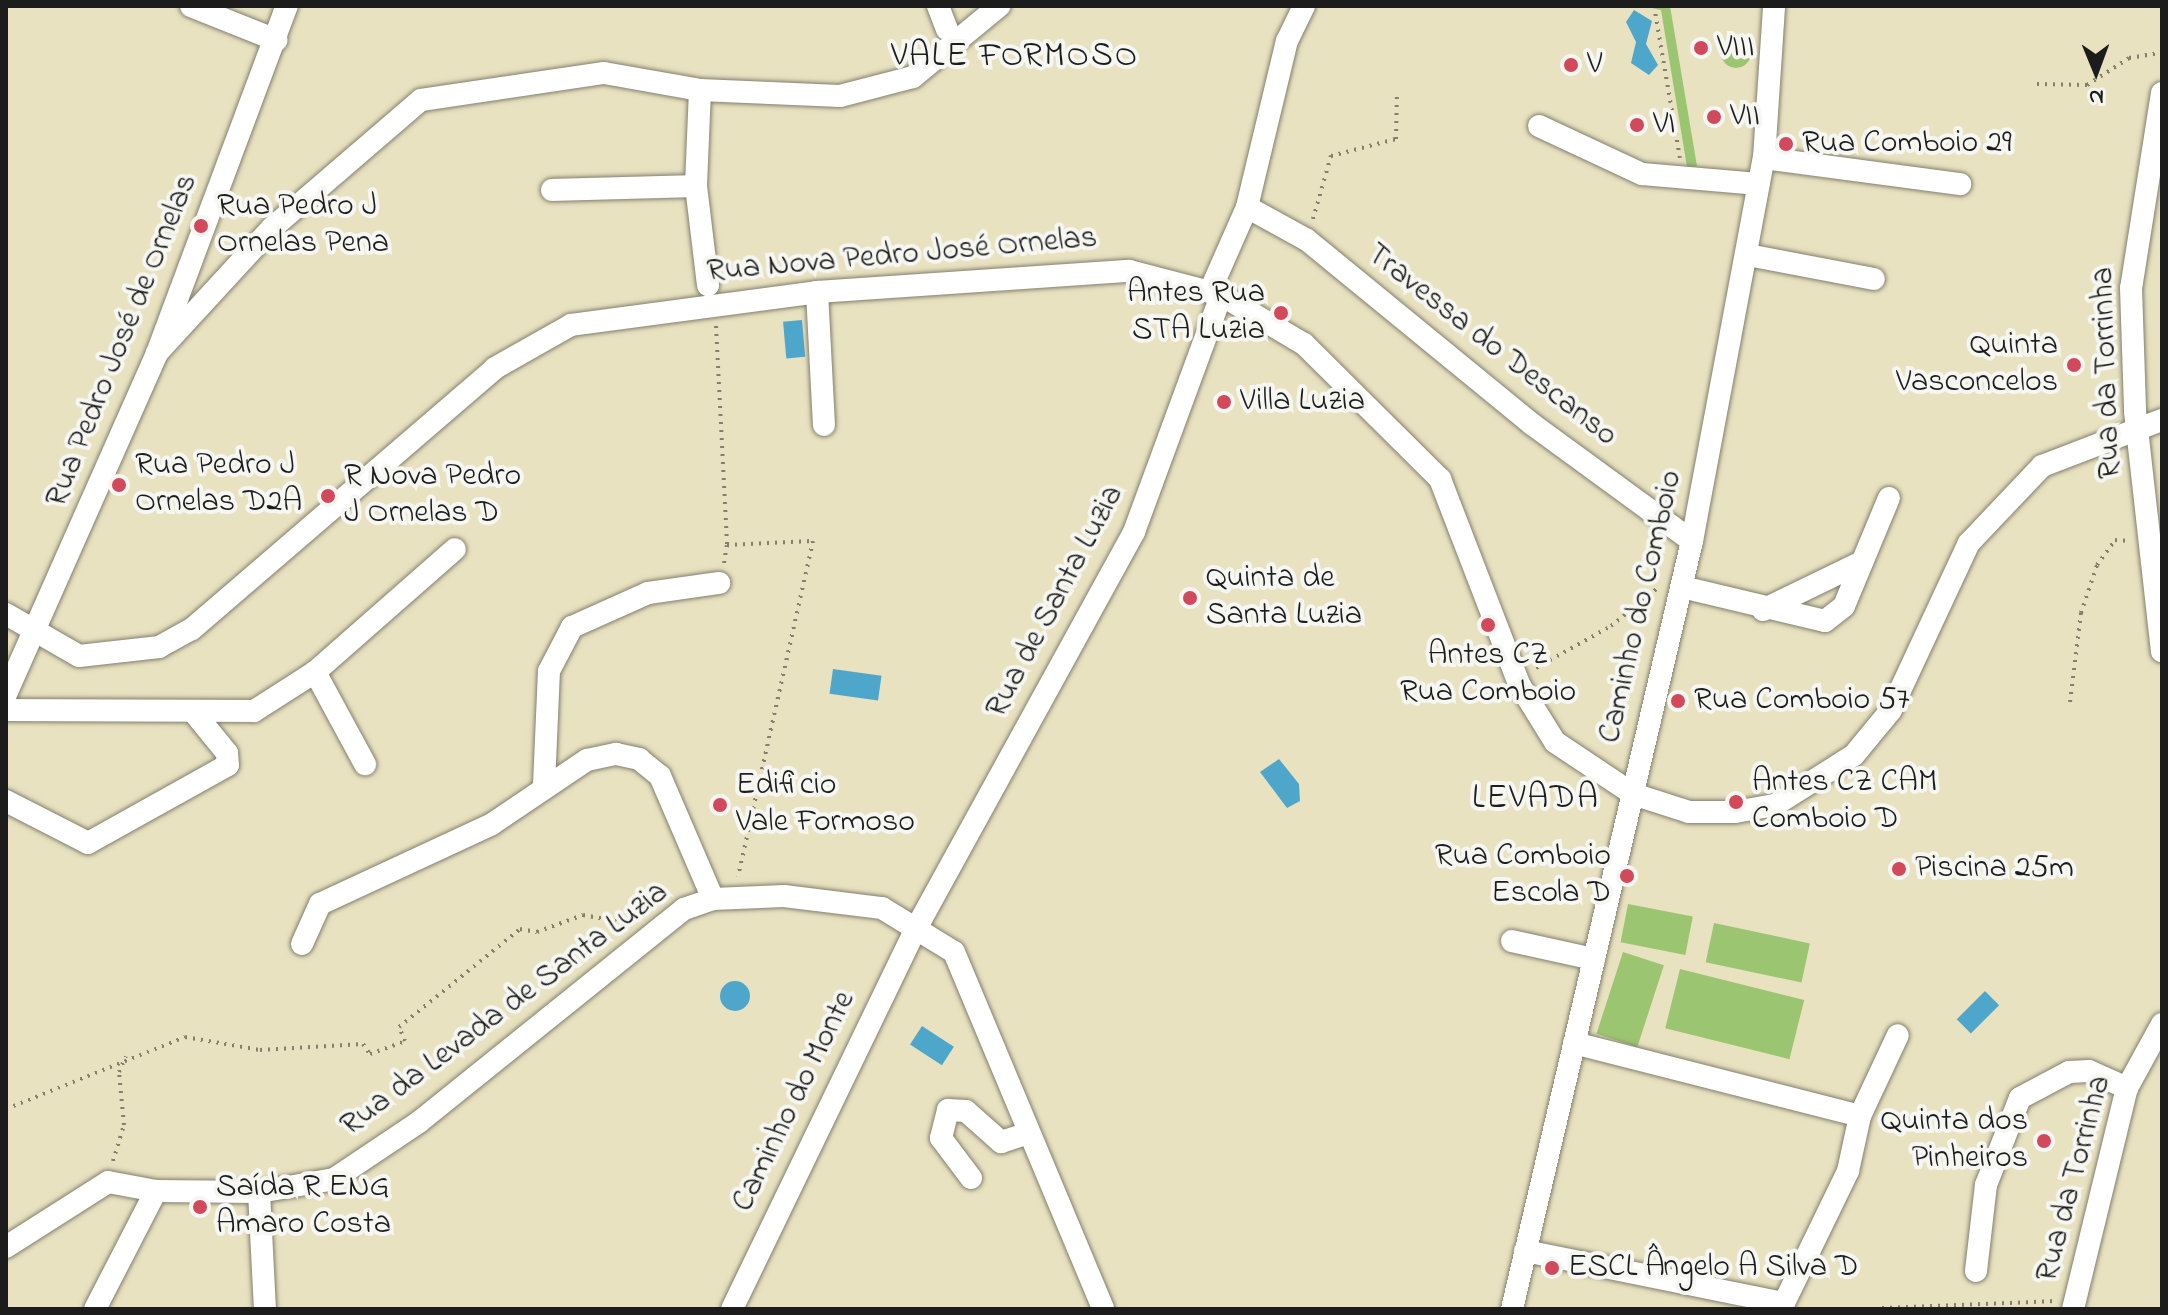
<!DOCTYPE html>
<meta charset="utf-8">
<style>
body{margin:0}
#map{position:relative;width:2168px;height:1315px;overflow:hidden;background:#e8e2c0;font-family:"Indie Flower",sans-serif}
div>[style]{position:absolute}
.green>*{inset:0;background:#9cc571;transform-origin:0 0}
.round{border-radius:50%}
.water>*{inset:0;background:#4ea7cb;transform-origin:0 0}
.path>*{height:4px;margin-top:-2px;transform-origin:0;background:repeating-linear-gradient(90deg,#827f6e 0 2px,transparent 0 8px)}
.roads{filter:drop-shadow(0 0 2px #827f6e) drop-shadow(0 0 2px #827f6e)}
.minor>*{height:22px;margin:-11px;padding:0 11px;transform-origin:11px;border-radius:11px;background:#fff}
.dots>*{width:22px;height:22px;translate:-50% -50%;box-sizing:border-box;border:4px solid #f6f6f2;border-radius:50%}
span{translate:-50% -50%;white-space:nowrap;text-align:center;line-height:1.15;-webkit-text-stroke:8px #f6f6f2;paint-order:stroke}
.poi-label{font-size:32px;color:#1c1c1c}
.left{translate:0 -50%;text-align:left}
.right{translate:-100% -50%;text-align:right}
.street-label{font-size:32px;color:#1c1c1c}
.neighbourhood-label{font-size:34px;color:#1c1c1c;letter-spacing:2px}
.frame{position:absolute;inset:0;border:8px solid #1c1c1c;pointer-events:none}
.north{position:absolute;left:2056px;top:32px;width:80px;height:80px;-webkit-text-stroke:6px #f6f6f2;paint-order:stroke;rotate:179deg;font-size:22px;font-weight:700;line-height:32px;text-align:center;color:#1c1c1c}
.north::after{content:'';display:block;margin:auto;width:28px;height:36px;background:#1c1c1c;clip-path:polygon(50% 0,100% 100%,50% 72%,0 100%)}
</style>
<div id="map">
<div class="green">
<i style="clip-path:polygon(1642px 6px,1670px 6px,1697px 166px,1687px 167px,1661px 10px)"></i>
<i class="round" style="left:1721px;top:38px;width:30px;height:30px"></i>
<i style="left:1628px;top:904px;width:66px;height:39px;rotate:11deg"></i>
<i style="left:1714px;top:923px;width:98px;height:40px;rotate:12deg"></i>
<i style="left:1623px;top:952px;width:43px;height:86px;rotate:18deg"></i>
<i style="left:1680px;top:969px;width:128px;height:61px;rotate:14deg"></i>
</div>
<div class="water">
<i style="clip-path:polygon(1634px 10px,1652px 21px,1646px 44px,1658px 65px,1649px 75px,1631px 63px,1636px 42px,1626px 22px)"></i>
<i style="left:802px;top:320px;width:37px;height:19px;rotate:85deg"></i>
<i style="left:833px;top:669px;width:49px;height:25px;rotate:8deg"></i>
<i style="clip-path:polygon(1279px 759px,1299px 784px,1300px 801px,1287px 808px,1260px 772px)"></i>
<i class="round" style="left:720px;top:981px;width:30px;height:30px"></i>
<i style="left:1985px;top:991px;width:20px;height:40px;rotate:45deg"></i>
<i style="left:922px;top:1026px;width:38px;height:22px;rotate:33deg"></i>
</div>
<div class="path">
<i style="left:1654px;top:6px;width:154px;rotate:80.3deg"></i>
<i style="left:2037px;top:84px;width:50px;rotate:1.1deg"></i>
<i style="left:2087px;top:85px;width:50px;rotate:-32.7deg"></i>
<i style="left:2129px;top:58px;width:33px;rotate:-9deg"></i>
<i style="left:1313px;top:219px;width:66px;rotate:-74.1deg"></i>
<i style="left:1331px;top:156px;width:67px;rotate:-14.7deg"></i>
<i style="left:1396px;top:139px;width:46px;rotate:-88.8deg"></i>
<i style="left:716px;top:326px;width:219px;rotate:87.1deg"></i>
<i style="left:727px;top:545px;width:86px;rotate:-2.7deg"></i>
<i style="left:813px;top:541px;width:344px;rotate:102.6deg"></i>
<i style="left:724px;top:563px;width:18px;rotate:-81deg"></i>
<i style="left:1536px;top:668px;width:86px;rotate:-29.2deg"></i>
<i style="left:1611px;top:626px;width:63px;rotate:-39.2deg"></i>
<i style="left:2070px;top:702px;width:90px;rotate:-83deg"></i>
<i style="left:2081px;top:613px;width:51px;rotate:-71.6deg"></i>
<i style="left:2097px;top:565px;width:31px;rotate:-54deg"></i>
<i style="left:2115px;top:540px;width:15px;rotate:4deg"></i>
<i style="left:6px;top:1109px;width:193px;rotate:-21.9deg"></i>
<i style="left:185px;top:1037px;width:76px;rotate:9.8deg"></i>
<i style="left:260px;top:1050px;width:103px;rotate:-3.3deg"></i>
<i style="left:363px;top:1044px;width:12px;rotate:55deg"></i>
<i style="left:370px;top:1054px;width:37px;rotate:-20deg"></i>
<i style="left:405px;top:1041px;width:15px;rotate:-113deg"></i>
<i style="left:399px;top:1027px;width:156px;rotate:-39deg"></i>
<i style="left:520px;top:929px;width:17px;rotate:10deg"></i>
<i style="left:537px;top:932px;width:49px;rotate:-20.3deg"></i>
<i style="left:583px;top:915px;width:45px;rotate:10.3deg"></i>
<i style="left:627px;top:923px;width:20px;rotate:-27deg"></i>
<i style="left:113px;top:1161px;width:38px;rotate:-73deg"></i>
<i style="left:124px;top:1125px;width:53px;rotate:-95.4deg"></i>
<i style="left:119px;top:1072px;width:17px;rotate:-66deg"></i>
<i style="left:1882px;top:1308px;width:173px;rotate:-2.3deg"></i>
</div>
<div class="roads">
<div class="minor">
<i style="left:191px;top:6px;width:92px;rotate:21.8deg"></i>
<i style="left:938px;top:6px;width:25px;rotate:69deg"></i>
<i style="left:700px;top:90px;width:96px;rotate:92.4deg"></i>
<i style="left:696px;top:186px;width:100px;rotate:83.1deg"></i>
<i style="left:2162px;top:93px;width:197px;rotate:99deg"></i>
<i style="left:2131px;top:288px;width:123px;rotate:88.1deg"></i>
<i style="left:2135px;top:411px;width:242px;rotate:83.6deg"></i>
<i style="left:1539px;top:126px;width:114px;rotate:25deg"></i>
<i style="left:1642px;top:174px;width:117px;rotate:4.9deg"></i>
<i style="left:1764px;top:158px;width:198px;rotate:7.6deg"></i>
<i style="left:552px;top:190px;width:144px;rotate:-1.6deg"></i>
<i style="left:1247px;top:207px;width:68px;rotate:28.8deg"></i>
<i style="left:1307px;top:240px;width:291px;rotate:39.3deg"></i>
<i style="left:1532px;top:424px;width:198px;rotate:36.2deg"></i>
<i style="left:1748px;top:255px;width:128px;rotate:10.8deg"></i>
<i style="left:1210px;top:291px;width:92px;rotate:-66.2deg"></i>
<i style="left:1247px;top:207px;width:171px;rotate:-76.5deg"></i>
<i style="left:1287px;top:41px;width:39px;rotate:-64deg"></i>
<i style="left:817px;top:292px;width:133px;rotate:87deg"></i>
<i style="left:157px;top:353px;width:170px;rotate:-47.4deg"></i>
<i style="left:272px;top:228px;width:196px;rotate:-40.7deg"></i>
<i style="left:421px;top:100px;width:185px;rotate:-8.4deg"></i>
<i style="left:604px;top:73px;width:97px;rotate:10deg"></i>
<i style="left:700px;top:90px;width:140px;rotate:2.5deg"></i>
<i style="left:840px;top:96px;width:75px;rotate:-14.6deg"></i>
<i style="left:913px;top:77px;width:112px;rotate:-39.5deg"></i>
<i style="left:1682px;top:587px;width:147px;rotate:13.4deg"></i>
<i style="left:1825px;top:621px;width:24px;rotate:-38deg"></i>
<i style="left:1844px;top:606px;width:117px;rotate:-67.4deg"></i>
<i style="left:1763px;top:610px;width:110px;rotate:-25.9deg"></i>
<i style="left:6px;top:614px;width:84px;rotate:29.9deg"></i>
<i style="left:79px;top:656px;width:81px;rotate:-6.4deg"></i>
<i style="left:159px;top:647px;width:38px;rotate:-29deg"></i>
<i style="left:192px;top:629px;width:400px;rotate:-40.7deg"></i>
<i style="left:495px;top:368px;width:87px;rotate:-29.5deg"></i>
<i style="left:571px;top:325px;width:248px;rotate:-7.6deg"></i>
<i style="left:817px;top:292px;width:313px;rotate:-3.9deg"></i>
<i style="left:1129px;top:271px;width:95px;rotate:14.6deg"></i>
<i style="left:1221px;top:295px;width:96px;rotate:30.6deg"></i>
<i style="left:1304px;top:344px;width:192px;rotate:44.8deg"></i>
<i style="left:1440px;top:479px;width:220px;rotate:68.9deg"></i>
<i style="left:1519px;top:684px;width:68px;rotate:58.2deg"></i>
<i style="left:1555px;top:742px;width:94px;rotate:33.7deg"></i>
<i style="left:1633px;top:794px;width:59px;rotate:17.8deg"></i>
<i style="left:1689px;top:812px;width:46px"></i>
<i style="left:1735px;top:812px;width:41px;rotate:-9.9deg"></i>
<i style="left:1775px;top:805px;width:93px;rotate:-32.3deg"></i>
<i style="left:1854px;top:755px;width:58px;rotate:-50.6deg"></i>
<i style="left:1891px;top:710px;width:184px;rotate:-65deg"></i>
<i style="left:1969px;top:543px;width:106px;rotate:-46.5deg"></i>
<i style="left:2042px;top:466px;width:129px;rotate:-21deg"></i>
<i style="left:315px;top:672px;width:105px;rotate:61.5deg"></i>
<i style="left:6px;top:694px;width:373px;rotate:-66.1deg"></i>
<i style="left:157px;top:353px;width:371px;rotate:-69.5deg"></i>
<i style="left:6px;top:710px;width:248px;rotate:0.2deg"></i>
<i style="left:254px;top:711px;width:72px;rotate:-32.6deg"></i>
<i style="left:315px;top:672px;width:186px;rotate:-41.3deg"></i>
<i style="left:544px;top:785px;width:114px;rotate:-87.5deg"></i>
<i style="left:549px;top:671px;width:50px;rotate:-62.4deg"></i>
<i style="left:572px;top:627px;width:83px;rotate:-24.1deg"></i>
<i style="left:648px;top:593px;width:72px;rotate:-8deg"></i>
<i style="left:6px;top:801px;width:92px;rotate:27.1deg"></i>
<i style="left:88px;top:843px;width:160px;rotate:-29.1deg"></i>
<i style="left:228px;top:765px;width:12px;rotate:-95deg"></i>
<i style="left:227px;top:753px;width:49px;rotate:-129.2deg"></i>
<i style="left:1512px;top:941px;width:84px;rotate:12.4deg"></i>
<i style="left:302px;top:944px;width:44px;rotate:-65.8deg"></i>
<i style="left:320px;top:904px;width:190px;rotate:-24.9deg"></i>
<i style="left:492px;top:824px;width:115px;rotate:-34deg"></i>
<i style="left:587px;top:760px;width:30px;rotate:-12deg"></i>
<i style="left:616px;top:754px;width:24px;rotate:12deg"></i>
<i style="left:639px;top:759px;width:27px;rotate:39deg"></i>
<i style="left:660px;top:776px;width:134px;rotate:66.7deg"></i>
<i style="left:1574px;top:1043px;width:295px;rotate:14.3deg"></i>
<i style="left:1860px;top:1116px;width:89px;rotate:-64.9deg"></i>
<i style="left:971px;top:1178px;width:50px;rotate:-126.9deg"></i>
<i style="left:941px;top:1138px;width:29px;rotate:-76deg"></i>
<i style="left:948px;top:1110px;width:18px;rotate:3deg"></i>
<i style="left:966px;top:1111px;width:47px;rotate:41.5deg"></i>
<i style="left:1001px;top:1142px;width:28px;rotate:-18deg"></i>
<i style="left:259px;top:1192px;width:117px;rotate:87.1deg"></i>
<i style="left:6px;top:1247px;width:121px;rotate:-32.5deg"></i>
<i style="left:108px;top:1182px;width:49px;rotate:10.6deg"></i>
<i style="left:156px;top:1191px;width:103px;rotate:0.6deg"></i>
<i style="left:259px;top:1192px;width:76px;rotate:-9.8deg"></i>
<i style="left:334px;top:1179px;width:102px;rotate:-33.8deg"></i>
<i style="left:419px;top:1122px;width:340px;rotate:-38.8deg"></i>
<i style="left:684px;top:909px;width:31px;rotate:-19deg"></i>
<i style="left:713px;top:899px;width:71px;rotate:-2.4deg"></i>
<i style="left:784px;top:896px;width:99px;rotate:7deg"></i>
<i style="left:882px;top:908px;width:84px;rotate:31.4deg"></i>
<i style="left:954px;top:952px;width:387px;rotate:67.3deg"></i>
<i style="left:1525px;top:1251px;width:264px;rotate:11.4deg"></i>
<i style="left:1784px;top:1303px;width:147px;rotate:-64.1deg"></i>
<i style="left:1848px;top:1171px;width:56px;rotate:-77.7deg"></i>
<i style="left:1976px;top:1271px;width:87px;rotate:-83.4deg"></i>
<i style="left:1986px;top:1185px;width:93px;rotate:-68.7deg"></i>
<i style="left:2020px;top:1098px;width:55px;rotate:-28deg"></i>
<i style="left:2069px;top:1072px;width:20px;rotate:-3deg"></i>
<i style="left:2089px;top:1071px;width:42px;rotate:24.1deg"></i>
<i style="left:95px;top:1309px;width:133px;rotate:-62.7deg"></i>
<i style="left:732px;top:1309px;width:427px;rotate:-64.2deg"></i>
<i style="left:918px;top:925px;width:448px;rotate:-61.2deg"></i>
<i style="left:1134px;top:532px;width:252px;rotate:-69.8deg"></i>
<i style="left:1512px;top:1309px;width:789px;rotate:-76.81deg"></i>
<i style="left:1692px;top:541px;width:390px;rotate:-79.4deg"></i>
<i style="left:1764px;top:158px;width:152px;rotate:-86.2deg"></i>
<i style="left:2073px;top:1309px;width:228px;rotate:-76.3deg"></i>
<i style="left:2127px;top:1088px;width:73px;rotate:-61.3deg"></i>
</div>
</div>
<div class="dots">
<i style="left:1701px;top:48px;background:#d1495b"></i>
<i style="left:1571px;top:65px;background:#d1495b"></i>
<i style="left:1714px;top:117px;background:#d1495b"></i>
<i style="left:1637px;top:125px;background:#d1495b"></i>
<i style="left:1786px;top:144px;background:#d1495b"></i>
<i style="left:201px;top:226px;background:#d1495b"></i>
<i style="left:1281px;top:313px;background:#d1495b"></i>
<i style="left:2074px;top:365px;background:#d1495b"></i>
<i style="left:1224px;top:402px;background:#d1495b"></i>
<i style="left:119px;top:485px;background:#d1495b"></i>
<i style="left:328px;top:496px;background:#d1495b"></i>
<i style="left:1190px;top:598px;background:#d1495b"></i>
<i style="left:1488px;top:625px;background:#d1495b"></i>
<i style="left:1678px;top:701px;background:#d1495b"></i>
<i style="left:1736px;top:802px;background:#d1495b"></i>
<i style="left:720px;top:805px;background:#d1495b"></i>
<i style="left:1899px;top:869px;background:#d1495b"></i>
<i style="left:1627px;top:876px;background:#d1495b"></i>
<i style="left:2044px;top:1141px;background:#d1495b"></i>
<i style="left:200px;top:1207px;background:#d1495b"></i>
<i style="left:1552px;top:1268px;background:#d1495b"></i>
</div>
<div class="poi-label">
<span class="left" style="left:1717px;top:48px">VIII</span>
<span class="left" style="left:1587px;top:65px">V</span>
<span class="left" style="left:1730px;top:117px">VII</span>
<span class="left" style="left:1653px;top:125px">VI</span>
<span class="left" style="left:1802px;top:144px">Rua Comboio 29</span>
<span class="left" style="left:217px;top:226px">Rua Pedro J<br>Ornelas Pena</span>
<span class="right" style="left:1265px;top:313px">Antes Rua<br>STA Luzia</span>
<span class="right" style="left:2058px;top:365px">Quinta<br>Vasconcelos</span>
<span class="left" style="left:1240px;top:402px">Villa Luzia</span>
<span class="left" style="left:135px;top:485px">Rua Pedro J<br>Ornelas D2A</span>
<span class="left" style="left:344px;top:496px">R Nova Pedro<br>J Ornelas D</span>
<span class="left" style="left:1206px;top:598px">Quinta de<br>Santa Luzia</span>
<span style="left:1488px;top:675px">Antes CZ<br>Rua Comboio</span>
<span class="left" style="left:1694px;top:701px">Rua Comboio 57</span>
<span class="left" style="left:1752px;top:802px">Antes CZ CAM<br>Comboio D</span>
<span class="left" style="left:736px;top:805px">Edificio<br>Vale Formoso</span>
<span class="right" style="left:1611px;top:876px">Rua Comboio<br>Escola D</span>
<span class="left" style="left:1915px;top:869px">Piscina 25m</span>
<span class="right" style="left:2028px;top:1141px">Quinta dos<br>Pinheiros</span>
<span class="left" style="left:216px;top:1207px">Saída R ENG<br>Amaro Costa</span>
<span class="left" style="left:1568px;top:1268px">ESCL Ângelo A Silva D</span>
</div>
<div class="street-label">
<span style="left:902px;top:256px;rotate:-5deg">Rua Nova Pedro José Ornelas</span>
<span style="left:123px;top:341px;rotate:-68deg">Rua Pedro José de Ornelas</span>
<span style="left:1491px;top:346px;rotate:38deg">Travessa do Descanso</span>
<span style="left:2108px;top:373px;rotate:-92deg">Rua da Torrinha</span>
<span style="left:1056px;top:602px;rotate:-62deg">Rua de Santa Luzia</span>
<span style="left:1642px;top:607px;rotate:-77deg">Caminho do Comboio</span>
<span style="left:505px;top:1010px;rotate:-37deg">Rua da Levada de Santa Luzia</span>
<span style="left:795px;top:1102px;rotate:-64deg">Caminho do Monte</span>
<span style="left:2075px;top:1179px;rotate:-75deg">Rua da Torrinha</span>
</div>
<div class="neighbourhood-label">
<span style="left:1015px;top:58px">VALE FORMOSO</span>
<span style="left:1536px;top:800px">LEVADA</span>
</div>
<div class="frame"></div>
<div class="north">N</div>
</div>
